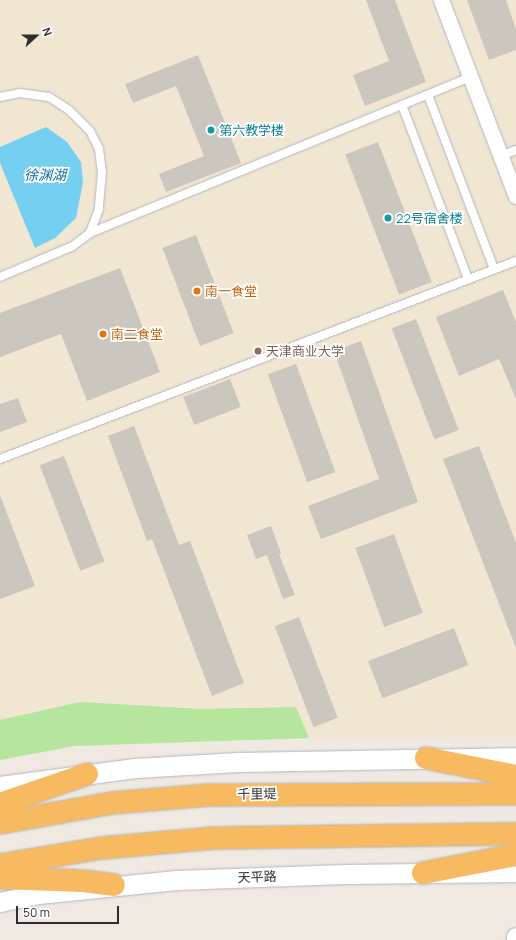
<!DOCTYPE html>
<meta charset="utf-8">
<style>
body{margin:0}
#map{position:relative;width:516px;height:940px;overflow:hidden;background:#efe9e1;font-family:Manrope,"Noto Sans SC",sans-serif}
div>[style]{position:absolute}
.education>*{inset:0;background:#f0e6d1}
.green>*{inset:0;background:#b6e59e}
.water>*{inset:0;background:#75cff0}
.building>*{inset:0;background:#cbc7bf;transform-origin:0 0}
.roads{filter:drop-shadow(0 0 1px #b4b7c1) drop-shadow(0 0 1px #b4b7c1)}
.service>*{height:8px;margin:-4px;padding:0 4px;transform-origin:4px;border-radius:4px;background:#fff}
.minor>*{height:15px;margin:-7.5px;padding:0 7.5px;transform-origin:7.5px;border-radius:7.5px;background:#fff}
.tertiary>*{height:19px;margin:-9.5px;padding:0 9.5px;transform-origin:9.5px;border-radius:9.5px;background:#fff}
.trunk>*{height:22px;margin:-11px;padding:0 11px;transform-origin:11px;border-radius:11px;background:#f8ba60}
.dots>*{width:11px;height:11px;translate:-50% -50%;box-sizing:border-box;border:2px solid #fff;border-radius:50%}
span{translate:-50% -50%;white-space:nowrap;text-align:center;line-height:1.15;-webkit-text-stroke:3.5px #fff;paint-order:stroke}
.culture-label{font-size:13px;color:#0d838f}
.left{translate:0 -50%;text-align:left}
.food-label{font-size:13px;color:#c56008}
.education-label{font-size:13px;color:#785e54}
.street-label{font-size:13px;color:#2e2e2e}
.water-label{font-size:14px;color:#0d6fa3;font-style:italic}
.north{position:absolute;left:16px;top:16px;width:40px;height:40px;-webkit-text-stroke:3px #fff;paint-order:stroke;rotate:69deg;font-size:11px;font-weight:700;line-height:16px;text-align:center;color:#2e2e2e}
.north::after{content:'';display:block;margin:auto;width:14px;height:18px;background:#2e2e2e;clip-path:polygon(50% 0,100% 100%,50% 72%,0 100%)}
.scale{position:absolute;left:16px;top:906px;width:103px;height:18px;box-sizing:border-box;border:2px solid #2e2e2e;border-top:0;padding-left:5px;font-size:12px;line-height:14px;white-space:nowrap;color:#2e2e2e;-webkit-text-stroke:3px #fff;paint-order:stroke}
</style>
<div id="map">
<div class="education">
<i style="clip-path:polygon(0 0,516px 0,516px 737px,309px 738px,296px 707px,201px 709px,80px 702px,0 720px)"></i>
</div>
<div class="green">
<i style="clip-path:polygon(80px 702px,201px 709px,296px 707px,309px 738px,75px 746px,0 760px,0 720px)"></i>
</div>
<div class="water">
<i style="clip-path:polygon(46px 127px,67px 142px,81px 162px,83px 182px,76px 218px,55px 238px,35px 248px,0 163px,0 147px)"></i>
</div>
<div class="building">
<i style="clip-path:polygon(366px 0,395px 0,426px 82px,365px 106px,353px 75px,389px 61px)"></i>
<i style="clip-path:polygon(467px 0,506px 0,516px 29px,516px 50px,489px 60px)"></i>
<i style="clip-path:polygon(198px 55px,241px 163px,166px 192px,159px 174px,204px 156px,176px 86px,133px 103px,125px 84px)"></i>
<i style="left:378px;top:142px;width:150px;height:35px;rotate:69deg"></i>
<i style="left:196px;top:235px;width:105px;height:36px;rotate:69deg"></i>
<i style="clip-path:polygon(120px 268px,160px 372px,87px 401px,61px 334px,0 357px,0 313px)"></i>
<i style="clip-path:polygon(503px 290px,516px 322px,516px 399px,499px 359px,459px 376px,436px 317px)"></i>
<i style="left:416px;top:319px;width:119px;height:26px;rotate:69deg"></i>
<i style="clip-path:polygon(361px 341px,418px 502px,321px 539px,308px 506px,379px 479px,334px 351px)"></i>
<i style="left:296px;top:364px;width:115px;height:30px;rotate:70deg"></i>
<i style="left:230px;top:379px;width:30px;height:50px;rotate:69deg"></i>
<i style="clip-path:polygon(18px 398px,27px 422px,0 432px,0 404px)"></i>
<i style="clip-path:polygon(134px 426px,179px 545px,190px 541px,244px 683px,212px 696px,152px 539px,147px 541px,108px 436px)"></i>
<i style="clip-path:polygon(479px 446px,516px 543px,516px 648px,443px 459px)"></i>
<i style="left:64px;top:456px;width:113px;height:26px;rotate:69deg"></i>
<i style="clip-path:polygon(0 495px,35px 586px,0 599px)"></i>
<i style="clip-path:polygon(271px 526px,281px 553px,279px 554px,295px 595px,283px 599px,267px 555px,256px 559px,247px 535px)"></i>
<i style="left:394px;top:534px;width:84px;height:41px;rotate:70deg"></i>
<i style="left:299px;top:617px;width:108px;height:26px;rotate:69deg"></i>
<i style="left:454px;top:628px;width:40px;height:92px;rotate:69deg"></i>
</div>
<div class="roads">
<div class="service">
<i style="left:428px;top:95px;width:186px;rotate:69.2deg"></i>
<i style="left:0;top:97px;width:20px;rotate:-11deg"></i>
<i style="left:20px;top:93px;width:29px;rotate:8deg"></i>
<i style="left:49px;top:97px;width:24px;rotate:33deg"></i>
<i style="left:69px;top:110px;width:30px;rotate:45deg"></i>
<i style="left:90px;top:131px;width:20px;rotate:63deg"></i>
<i style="left:99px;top:149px;width:23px;rotate:83deg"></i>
<i style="left:102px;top:172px;width:37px;rotate:95deg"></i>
<i style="left:99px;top:209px;width:26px;rotate:111deg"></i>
<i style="left:90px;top:233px;width:21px;rotate:143deg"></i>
<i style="left:73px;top:246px;width:79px;rotate:157deg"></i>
<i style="left:402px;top:105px;width:186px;rotate:69.2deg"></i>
<i style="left:501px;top:156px;width:16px;rotate:-22deg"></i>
<i style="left:90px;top:233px;width:412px;rotate:-22.3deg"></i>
<i style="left:0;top:459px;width:553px;rotate:-20.99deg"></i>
</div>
<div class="minor">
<i style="left:441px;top:0;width:210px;rotate:69.1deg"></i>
</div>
<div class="tertiary">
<i style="left:0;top:786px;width:136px;rotate:-7.6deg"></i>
<i style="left:135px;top:768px;width:103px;rotate:-3.3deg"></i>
<i style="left:238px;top:762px;width:278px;rotate:-1deg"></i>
<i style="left:0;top:902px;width:39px;rotate:-12deg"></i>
<i style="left:38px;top:894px;width:139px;rotate:-5.8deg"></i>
<i style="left:176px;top:880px;width:169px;rotate:-2deg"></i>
<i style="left:345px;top:874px;width:171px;rotate:-0.7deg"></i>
<i style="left:516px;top:940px;width:3px;rotate:-90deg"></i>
</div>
<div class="trunk">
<i style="left:426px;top:758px;width:92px;rotate:11.3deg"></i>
<i style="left:0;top:804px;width:92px;rotate:-19deg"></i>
<i style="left:0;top:823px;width:114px;rotate:-10.1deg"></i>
<i style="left:112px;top:803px;width:97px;rotate:-4.7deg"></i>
<i style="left:209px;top:795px;width:307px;rotate:-0.2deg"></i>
<i style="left:0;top:865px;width:103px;rotate:-9.5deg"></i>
<i style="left:102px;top:848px;width:113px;rotate:-5.1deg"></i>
<i style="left:215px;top:838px;width:301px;rotate:-0.8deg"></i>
<i style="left:423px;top:873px;width:95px;rotate:-11deg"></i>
<i style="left:0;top:878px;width:82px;rotate:2.1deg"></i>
<i style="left:82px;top:881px;width:32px;rotate:7deg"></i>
</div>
</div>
<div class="dots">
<i style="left:211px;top:130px;background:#0f9aa8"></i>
<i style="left:388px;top:218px;background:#0f9aa8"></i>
<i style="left:197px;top:291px;background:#e8710a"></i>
<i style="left:103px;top:334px;background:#e8710a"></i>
<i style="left:258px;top:351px;background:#8d6e63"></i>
</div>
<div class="culture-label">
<span class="left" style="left:219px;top:130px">第六教学楼</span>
<span class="left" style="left:396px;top:218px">22号宿舍楼</span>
</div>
<div class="food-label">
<span class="left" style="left:205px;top:291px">南一食堂</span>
<span class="left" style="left:111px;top:334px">南二食堂</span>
</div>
<div class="education-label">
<span class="left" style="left:266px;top:351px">天津商业大学</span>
</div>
<div class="street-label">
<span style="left:257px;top:794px;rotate:-1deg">千里堤</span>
<span style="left:257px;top:877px;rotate:-2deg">天平路</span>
</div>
<div class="water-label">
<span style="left:45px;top:175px">徐渊湖</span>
</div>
<div class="north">N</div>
<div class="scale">50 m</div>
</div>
